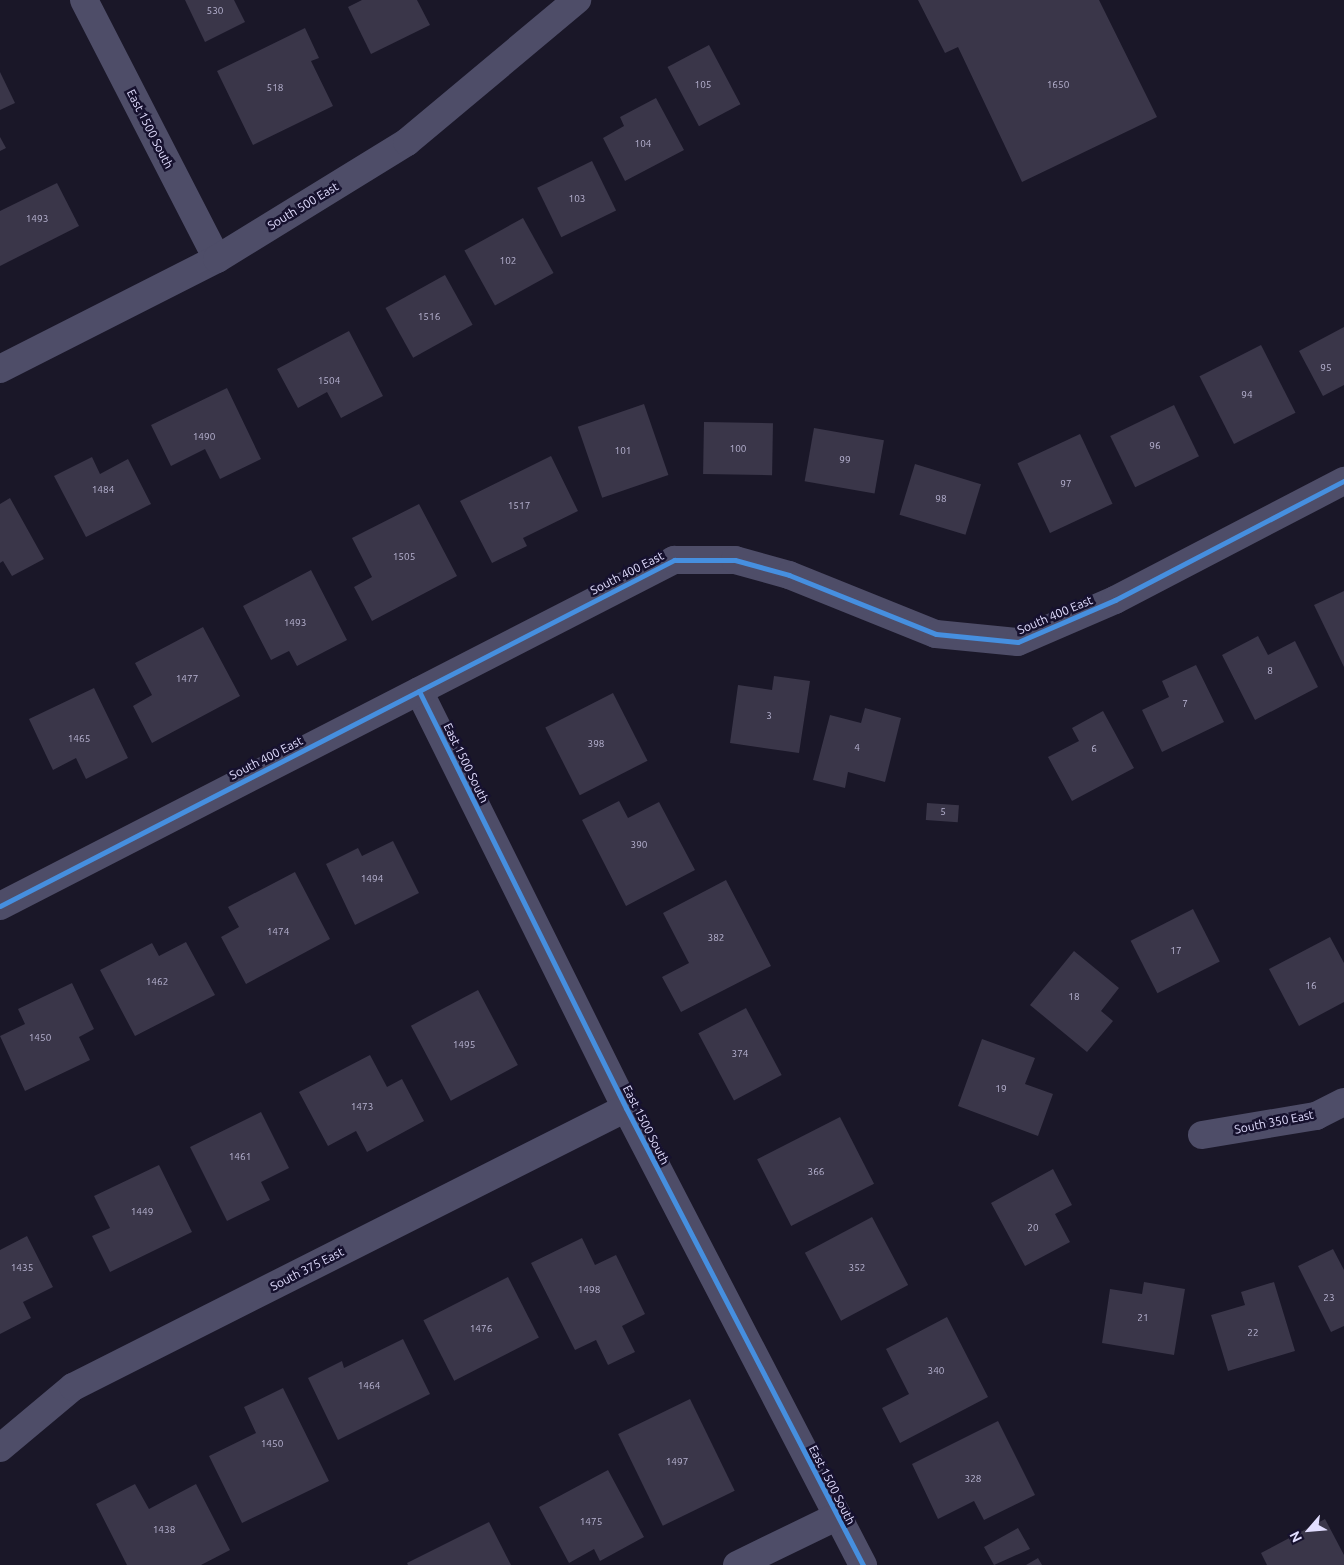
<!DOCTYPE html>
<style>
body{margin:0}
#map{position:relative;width:1344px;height:1565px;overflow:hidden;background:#1a1728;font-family:Ubuntu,sans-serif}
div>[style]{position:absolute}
.building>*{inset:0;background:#3a3649;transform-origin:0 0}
.minor>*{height:28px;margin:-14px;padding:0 14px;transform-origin:14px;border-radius:14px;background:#4e4d68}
.cycleway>*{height:5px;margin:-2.5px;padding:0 2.5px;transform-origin:2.5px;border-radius:2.5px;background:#468fdf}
span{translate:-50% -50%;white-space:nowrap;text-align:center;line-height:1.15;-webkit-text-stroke:5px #16112e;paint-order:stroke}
.number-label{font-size:10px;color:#b8b4d2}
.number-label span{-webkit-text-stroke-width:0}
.street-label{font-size:12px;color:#e2deff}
.north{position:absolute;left:1284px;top:1505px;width:50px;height:50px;-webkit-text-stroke:4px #16112e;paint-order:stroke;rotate:243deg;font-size:14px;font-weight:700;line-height:20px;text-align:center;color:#e2deff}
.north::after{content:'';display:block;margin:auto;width:18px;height:22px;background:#e2deff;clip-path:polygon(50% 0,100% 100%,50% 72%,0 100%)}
</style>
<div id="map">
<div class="building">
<i style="clip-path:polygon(185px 0,234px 0,245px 22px,205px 42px)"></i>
<i style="clip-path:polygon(362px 0,417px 0,430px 25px,371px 54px,348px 7px)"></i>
<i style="clip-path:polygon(918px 0,1099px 0,1157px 117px,1022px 182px,958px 47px,945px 53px)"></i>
<i style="clip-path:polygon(305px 28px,319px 58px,311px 61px,333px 106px,253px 145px,217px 71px)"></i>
<i style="left:709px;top:45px;width:67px;height:47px;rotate:62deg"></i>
<i style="clip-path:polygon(0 72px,15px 103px,0 110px)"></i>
<i style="clip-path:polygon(656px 98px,684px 150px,625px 181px,603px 138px,624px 126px,620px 117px)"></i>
<i style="clip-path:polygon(0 137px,6px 148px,0 151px)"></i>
<i style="left:592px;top:161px;width:55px;height:61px;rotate:64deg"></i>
<i style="clip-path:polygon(57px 183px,79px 226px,0 266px,0 211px)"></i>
<i style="left:523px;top:218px;width:63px;height:67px;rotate:61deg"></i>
<i style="left:445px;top:275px;width:57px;height:68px;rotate:61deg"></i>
<i style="clip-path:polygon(1344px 327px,1344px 385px,1323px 396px,1299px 351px)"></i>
<i style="clip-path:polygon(349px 331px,383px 396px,341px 418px,327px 392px,298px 408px,277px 369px)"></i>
<i style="left:1261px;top:345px;width:76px;height:69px;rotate:63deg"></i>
<i style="clip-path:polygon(227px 388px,261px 459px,220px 479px,205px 449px,171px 466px,151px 425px)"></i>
<i style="left:644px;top:404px;width:75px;height:70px;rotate:71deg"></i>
<i style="left:1174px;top:405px;width:57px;height:71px;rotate:64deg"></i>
<i style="left:704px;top:422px;width:69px;height:52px;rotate:1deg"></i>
<i style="left:814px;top:428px;width:71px;height:54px;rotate:10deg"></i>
<i style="left:1080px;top:434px;width:77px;height:69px;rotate:65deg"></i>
<i style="clip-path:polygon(551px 456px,578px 511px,523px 538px,527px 546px,492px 563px,460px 501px)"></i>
<i style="clip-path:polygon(92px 457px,100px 474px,128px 459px,151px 504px,86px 537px,54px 476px)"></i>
<i style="left:915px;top:464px;width:69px;height:53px;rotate:17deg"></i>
<i style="clip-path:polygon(10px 498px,44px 559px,12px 576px,3px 561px,0 563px,0 504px)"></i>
<i style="clip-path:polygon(419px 504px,457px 576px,372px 621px,354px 587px,372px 577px,352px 538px)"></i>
<i style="clip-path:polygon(311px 570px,347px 640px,297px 666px,289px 651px,271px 660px,243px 606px)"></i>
<i style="clip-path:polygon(1344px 591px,1344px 667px,1314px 605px)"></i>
<i style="clip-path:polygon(203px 627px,240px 696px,152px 743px,133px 706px,152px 695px,135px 663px)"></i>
<i style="clip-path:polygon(1258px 636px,1268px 655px,1295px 641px,1318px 687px,1255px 720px,1222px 655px)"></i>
<i style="clip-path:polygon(1196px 665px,1224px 722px,1162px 752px,1142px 710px,1169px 697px,1162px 681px)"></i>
<i style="clip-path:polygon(774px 676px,810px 681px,799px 753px,730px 743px,738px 685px,772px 690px)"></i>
<i style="clip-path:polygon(94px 688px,128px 758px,86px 779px,76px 758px,53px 770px,29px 719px)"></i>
<i style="left:613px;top:693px;width:76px;height:76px;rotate:63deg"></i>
<i style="clip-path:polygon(865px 708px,901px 718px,885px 782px,848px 772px,845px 788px,813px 780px,830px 715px,861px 723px)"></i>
<i style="clip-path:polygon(1103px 711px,1134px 768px,1072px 801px,1048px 757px,1079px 741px,1072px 728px)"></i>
<i style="clip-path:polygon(619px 801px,628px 818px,659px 802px,695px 870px,626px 906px,582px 820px)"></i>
<i style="left:927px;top:803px;width:32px;height:17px;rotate:4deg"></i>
<i style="clip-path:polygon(393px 841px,419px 893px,355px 925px,326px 864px,358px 848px,362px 856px)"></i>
<i style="clip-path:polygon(295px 872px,330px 939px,246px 984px,221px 937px,239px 927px,228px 907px)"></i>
<i style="clip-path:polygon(726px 880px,771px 966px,681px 1012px,662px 977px,689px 963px,663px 913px)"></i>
<i style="left:1193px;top:909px;width:59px;height:70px;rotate:63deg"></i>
<i style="clip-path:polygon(1330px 937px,1344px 963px,1344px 1002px,1299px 1026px,1269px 969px)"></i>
<i style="clip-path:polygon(186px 942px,215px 995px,135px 1036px,100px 970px,152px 943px,159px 956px)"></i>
<i style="clip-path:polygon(1074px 951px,1119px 988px,1101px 1011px,1113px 1021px,1087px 1052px,1030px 1005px)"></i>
<i style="clip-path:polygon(72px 983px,94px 1029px,79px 1037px,90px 1060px,25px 1091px,0 1036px,25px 1024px,18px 1009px)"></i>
<i style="left:478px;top:990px;width:85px;height:76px;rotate:62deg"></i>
<i style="left:746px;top:1008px;width:76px;height:54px;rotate:62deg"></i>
<i style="clip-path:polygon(982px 1039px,1035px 1058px,1025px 1084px,1053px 1094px,1038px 1136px,958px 1106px)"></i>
<i style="clip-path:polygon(370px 1055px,387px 1087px,402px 1079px,424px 1121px,367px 1152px,356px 1131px,328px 1146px,299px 1092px)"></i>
<i style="clip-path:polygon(261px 1112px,289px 1168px,261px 1182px,270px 1200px,227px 1221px,190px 1147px)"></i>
<i style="left:840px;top:1117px;width:75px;height:93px;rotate:63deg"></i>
<i style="clip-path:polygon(159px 1165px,192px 1232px,110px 1272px,92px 1236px,110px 1228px,94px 1196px)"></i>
<i style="clip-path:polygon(1053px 1169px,1072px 1205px,1055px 1214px,1070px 1242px,1025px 1266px,991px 1203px)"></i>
<i style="left:872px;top:1217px;width:77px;height:76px;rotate:62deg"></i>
<i style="clip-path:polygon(27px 1236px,53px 1287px,23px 1302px,31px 1318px,0 1334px,0 1250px)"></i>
<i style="clip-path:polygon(582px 1238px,595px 1265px,616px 1255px,645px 1314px,622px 1326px,635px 1352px,608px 1365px,596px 1340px,575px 1350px,531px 1263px)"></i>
<i style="clip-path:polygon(1333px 1249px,1344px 1270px,1344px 1326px,1331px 1332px,1298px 1266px)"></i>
<i style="left:508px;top:1277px;width:68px;height:95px;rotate:63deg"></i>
<i style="clip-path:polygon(1144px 1282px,1185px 1289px,1174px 1355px,1102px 1343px,1110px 1289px,1142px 1294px)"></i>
<i style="clip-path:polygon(1274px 1282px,1295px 1351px,1228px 1371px,1211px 1315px,1245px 1305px,1241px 1292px)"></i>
<i style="clip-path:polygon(947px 1317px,988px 1397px,900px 1443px,882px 1408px,909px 1394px,886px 1349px)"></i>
<i style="clip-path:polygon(403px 1339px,430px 1394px,338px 1440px,308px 1378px,342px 1361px,344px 1368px)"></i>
<i style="clip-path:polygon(283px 1388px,329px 1481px,242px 1523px,209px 1456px,256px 1433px,244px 1407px)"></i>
<i style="left:690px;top:1399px;width:102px;height:80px;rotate:64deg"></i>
<i style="clip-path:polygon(998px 1421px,1035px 1495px,984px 1520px,974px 1501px,938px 1519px,912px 1464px)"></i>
<i style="clip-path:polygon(608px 1470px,644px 1537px,600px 1561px,594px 1549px,569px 1563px,539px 1507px)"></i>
<i style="clip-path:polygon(135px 1484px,149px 1509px,196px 1484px,230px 1550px,201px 1565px,127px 1565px,96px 1504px)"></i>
<i style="clip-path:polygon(1325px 1519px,1344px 1555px,1344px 1565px,1267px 1565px,1261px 1553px)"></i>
<i style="clip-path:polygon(489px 1522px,511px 1565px,408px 1565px,407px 1563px)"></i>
<i style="clip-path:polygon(1018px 1528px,1030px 1549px,994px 1565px,984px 1547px)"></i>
<i style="clip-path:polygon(1038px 1558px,1042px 1565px,1026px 1565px)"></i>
</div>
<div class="minor">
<i style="left:84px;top:0;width:291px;rotate:62.8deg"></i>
<i style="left:0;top:369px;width:243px;rotate:-26.9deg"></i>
<i style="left:217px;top:259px;width:223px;rotate:-31.6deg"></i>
<i style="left:407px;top:142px;width:222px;rotate:-39.9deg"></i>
<i style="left:419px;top:691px;width:466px;rotate:63.6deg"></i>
<i style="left:626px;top:1108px;width:515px;rotate:62.59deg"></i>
<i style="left:0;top:906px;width:758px;rotate:-27.17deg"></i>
<i style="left:674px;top:560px;width:61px"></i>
<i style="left:735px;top:560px;width:56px;rotate:15.5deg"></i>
<i style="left:789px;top:575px;width:158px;rotate:21.9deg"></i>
<i style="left:936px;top:634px;width:82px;rotate:5.6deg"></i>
<i style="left:1018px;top:642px;width:106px;rotate:-23.4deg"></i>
<i style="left:1115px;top:600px;width:258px;rotate:-27.5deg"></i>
<i style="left:1202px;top:1135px;width:116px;rotate:-9.5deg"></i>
<i style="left:1316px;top:1116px;width:31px;rotate:-27deg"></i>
<i style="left:0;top:1448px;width:95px;rotate:-39.9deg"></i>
<i style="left:73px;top:1387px;width:619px;rotate:-26.77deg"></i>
<i style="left:737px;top:1565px;width:112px;rotate:-25.9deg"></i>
</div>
<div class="cycleway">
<i style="left:419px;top:691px;width:466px;rotate:63.6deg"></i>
<i style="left:626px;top:1108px;width:515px;rotate:62.59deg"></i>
<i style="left:0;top:906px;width:758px;rotate:-27.17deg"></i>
<i style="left:674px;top:560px;width:61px"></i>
<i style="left:735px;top:560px;width:56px;rotate:15.5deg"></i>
<i style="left:789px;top:575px;width:158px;rotate:21.9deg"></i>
<i style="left:936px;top:634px;width:82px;rotate:5.6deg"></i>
<i style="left:1018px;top:642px;width:106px;rotate:-23.4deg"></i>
<i style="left:1115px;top:600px;width:258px;rotate:-27.5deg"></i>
</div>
<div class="number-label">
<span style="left:215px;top:11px">530</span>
<span style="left:703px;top:85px">105</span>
<span style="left:1058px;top:85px">1650</span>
<span style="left:275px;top:88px">518</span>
<span style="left:643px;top:144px">104</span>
<span style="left:577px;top:199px">103</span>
<span style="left:37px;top:219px">1493</span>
<span style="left:508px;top:261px">102</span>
<span style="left:429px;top:317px">1516</span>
<span style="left:1326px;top:368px">95</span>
<span style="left:329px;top:381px">1504</span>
<span style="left:1247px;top:395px">94</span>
<span style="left:204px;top:437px">1490</span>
<span style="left:1155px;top:446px">96</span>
<span style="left:738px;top:449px">100</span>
<span style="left:623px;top:451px">101</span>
<span style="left:845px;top:460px">99</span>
<span style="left:1066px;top:484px">97</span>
<span style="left:103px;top:490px">1484</span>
<span style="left:941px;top:499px">98</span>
<span style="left:519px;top:506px">1517</span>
<span style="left:404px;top:557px">1505</span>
<span style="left:295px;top:623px">1493</span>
<span style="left:1270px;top:671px">8</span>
<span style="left:187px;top:679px">1477</span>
<span style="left:1185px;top:704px">7</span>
<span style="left:769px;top:716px">3</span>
<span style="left:79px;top:739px">1465</span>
<span style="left:596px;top:744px">398</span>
<span style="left:857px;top:748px">4</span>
<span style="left:1094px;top:749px">6</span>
<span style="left:943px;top:812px">5</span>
<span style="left:639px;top:845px">390</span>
<span style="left:372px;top:879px">1494</span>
<span style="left:278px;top:932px">1474</span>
<span style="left:716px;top:938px">382</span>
<span style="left:1176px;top:951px">17</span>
<span style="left:157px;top:982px">1462</span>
<span style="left:1311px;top:986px">16</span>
<span style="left:1074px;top:997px">18</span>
<span style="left:40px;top:1038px">1450</span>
<span style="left:464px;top:1045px">1495</span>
<span style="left:740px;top:1054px">374</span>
<span style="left:1001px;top:1089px">19</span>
<span style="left:362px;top:1107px">1473</span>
<span style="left:240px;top:1157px">1461</span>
<span style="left:816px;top:1172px">366</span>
<span style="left:142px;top:1212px">1449</span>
<span style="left:1033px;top:1228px">20</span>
<span style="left:22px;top:1268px">1435</span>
<span style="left:857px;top:1268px">352</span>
<span style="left:589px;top:1290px">1498</span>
<span style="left:1329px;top:1298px">23</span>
<span style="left:1143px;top:1318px">21</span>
<span style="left:481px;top:1329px">1476</span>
<span style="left:1253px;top:1333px">22</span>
<span style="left:936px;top:1371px">340</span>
<span style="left:369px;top:1386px">1464</span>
<span style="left:272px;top:1444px">1450</span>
<span style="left:677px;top:1462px">1497</span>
<span style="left:973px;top:1479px">328</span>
<span style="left:591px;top:1522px">1475</span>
<span style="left:164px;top:1530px">1438</span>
</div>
<div class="street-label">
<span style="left:150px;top:129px;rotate:63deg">East 1500 South</span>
<span style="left:303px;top:206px;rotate:-31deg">South 500 East</span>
<span style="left:627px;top:573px;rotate:-27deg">South 400 East</span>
<span style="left:1055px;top:615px;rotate:-23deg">South 400 East</span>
<span style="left:266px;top:758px;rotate:-27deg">South 400 East</span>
<span style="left:466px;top:763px;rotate:64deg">East 1500 South</span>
<span style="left:1274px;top:1122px;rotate:-11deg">South 350 East</span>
<span style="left:646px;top:1125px;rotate:63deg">East 1500 South</span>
<span style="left:307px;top:1269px;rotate:-27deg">South 375 East</span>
<span style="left:832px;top:1485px;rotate:63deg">East 1500 South</span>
</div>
<div class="north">N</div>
</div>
